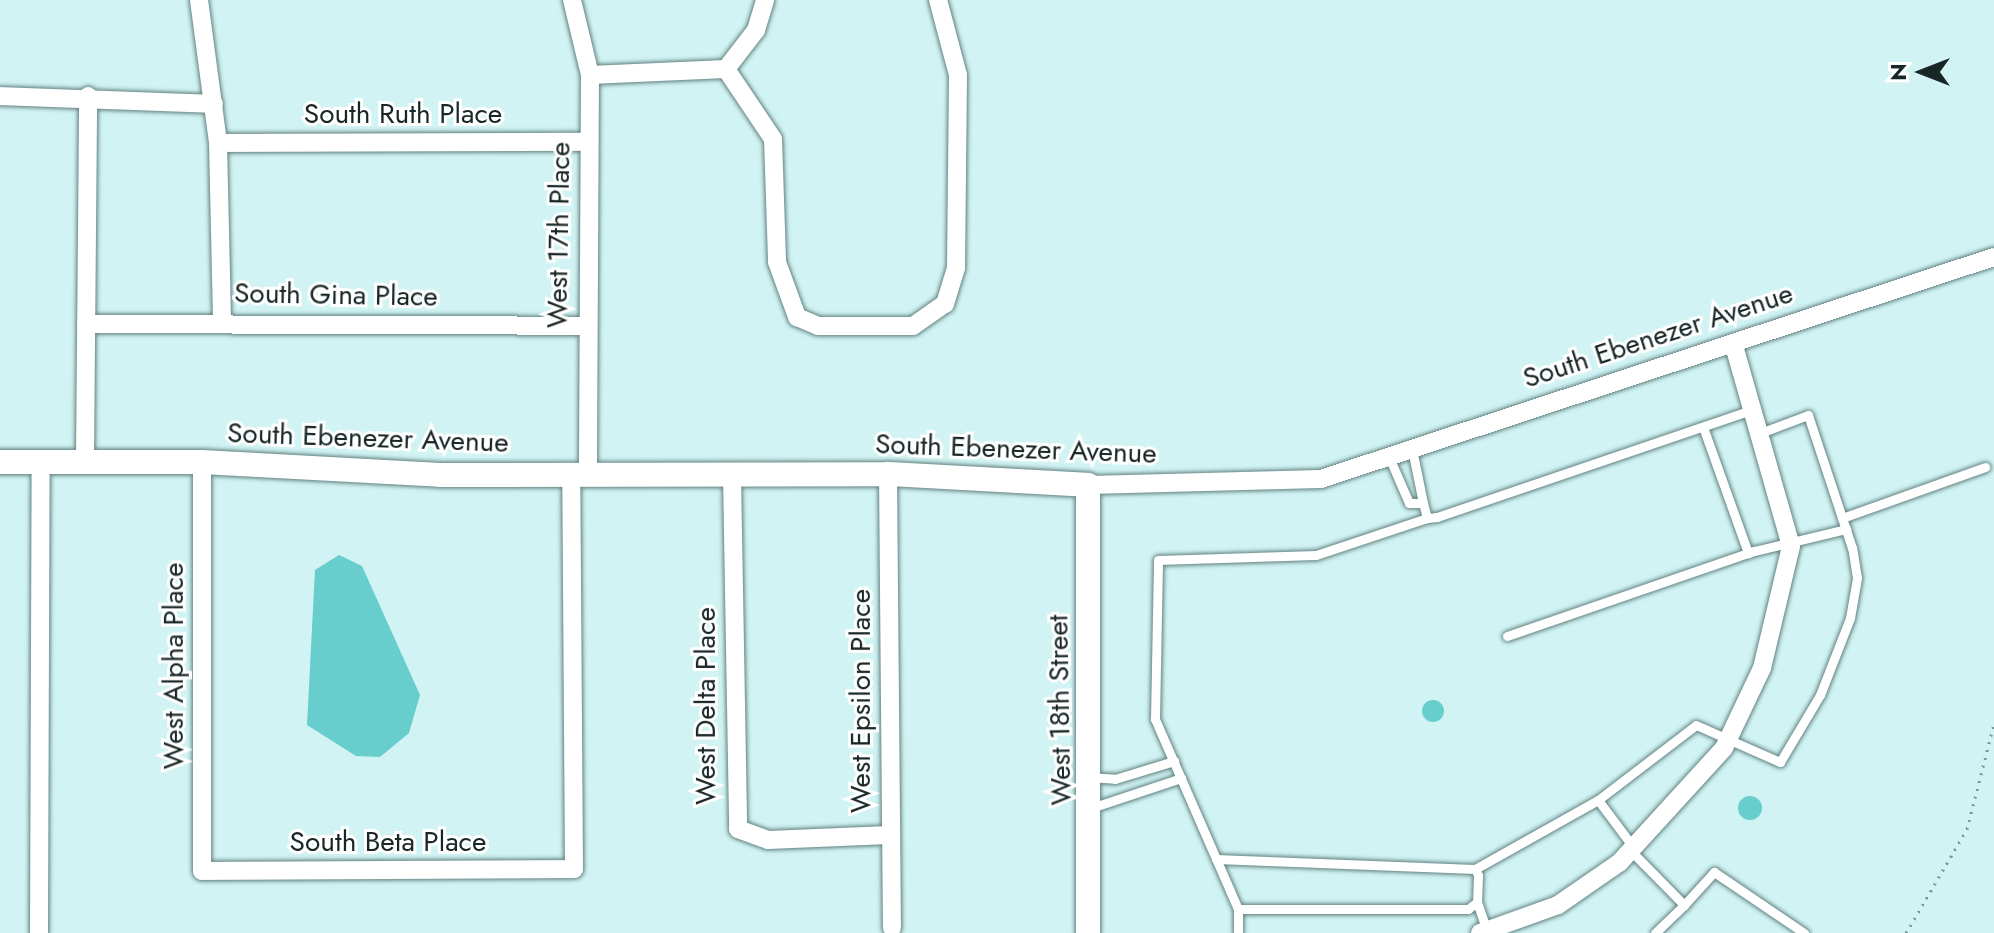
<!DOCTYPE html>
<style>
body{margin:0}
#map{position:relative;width:1994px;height:933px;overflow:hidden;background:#d1f3f3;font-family:Jost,sans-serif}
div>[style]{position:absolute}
.water>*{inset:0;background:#67cdcd}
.round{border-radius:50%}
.path>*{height:3px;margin-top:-1.5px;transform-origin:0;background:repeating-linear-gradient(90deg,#7e9696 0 2px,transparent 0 8px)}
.roads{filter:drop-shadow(0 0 2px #638282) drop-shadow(0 0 2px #638282)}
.service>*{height:9px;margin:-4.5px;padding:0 4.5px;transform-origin:4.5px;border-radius:4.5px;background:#fff}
.minor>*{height:18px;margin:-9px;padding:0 9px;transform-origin:9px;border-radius:9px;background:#fff}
.tertiary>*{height:24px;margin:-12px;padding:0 12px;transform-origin:12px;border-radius:12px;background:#fff}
span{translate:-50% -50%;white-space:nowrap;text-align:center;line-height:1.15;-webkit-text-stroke:6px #fff;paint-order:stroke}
.street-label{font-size:28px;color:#192626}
.north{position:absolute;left:1882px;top:32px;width:80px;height:80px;-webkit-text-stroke:6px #fff;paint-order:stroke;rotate:270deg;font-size:22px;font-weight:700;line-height:32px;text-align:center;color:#192626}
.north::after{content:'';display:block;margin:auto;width:28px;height:36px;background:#192626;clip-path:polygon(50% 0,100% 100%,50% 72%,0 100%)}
</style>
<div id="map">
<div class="water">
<i style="clip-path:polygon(339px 555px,362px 566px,420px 695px,409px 733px,380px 757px,356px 756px,307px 725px,315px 570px)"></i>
<i class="round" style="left:1422px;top:700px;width:22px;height:22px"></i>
<i class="round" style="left:1738px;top:796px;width:24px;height:24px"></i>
</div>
<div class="path">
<i style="left:1906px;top:933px;width:121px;rotate:-59.6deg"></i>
<i style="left:1967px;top:829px;width:108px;rotate:-75.6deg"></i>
</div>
<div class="roads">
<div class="service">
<i style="left:1703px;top:427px;width:134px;rotate:70.3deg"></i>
<i style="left:1389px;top:457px;width:50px;rotate:66.5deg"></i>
<i style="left:1409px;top:503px;width:14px"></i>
<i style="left:1423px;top:503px;width:55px;rotate:-101.5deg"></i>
<i style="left:1423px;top:503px;width:16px;rotate:75deg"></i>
<i style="left:1427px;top:518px;width:10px;rotate:-6deg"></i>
<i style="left:1437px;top:517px;width:335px;rotate:-18.8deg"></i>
<i style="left:1842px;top:518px;width:152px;rotate:-19.6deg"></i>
<i style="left:1507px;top:636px;width:261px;rotate:-19deg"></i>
<i style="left:1754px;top:551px;width:95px;rotate:-13.4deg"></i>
<i style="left:1089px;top:777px;width:26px;rotate:4deg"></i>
<i style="left:1115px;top:779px;width:62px;rotate:-17deg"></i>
<i style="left:1091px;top:808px;width:95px;rotate:-18.4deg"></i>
<i style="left:1634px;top:848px;width:60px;rotate:-126.9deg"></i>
<i style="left:1598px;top:800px;width:123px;rotate:-37.4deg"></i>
<i style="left:1696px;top:725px;width:92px;rotate:23.8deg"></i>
<i style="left:1780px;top:762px;width:78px;rotate:-59.2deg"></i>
<i style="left:1820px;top:695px;width:83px;rotate:-68.7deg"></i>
<i style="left:1850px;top:618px;width:41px;rotate:-80.1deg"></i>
<i style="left:1857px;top:578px;width:30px;rotate:-99deg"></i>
<i style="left:1852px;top:548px;width:140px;rotate:-108.3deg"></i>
<i style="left:1808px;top:415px;width:48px;rotate:159.3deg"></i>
<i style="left:1631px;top:851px;width:76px;rotate:45.5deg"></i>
<i style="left:1684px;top:905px;width:45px;rotate:-47.7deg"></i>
<i style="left:1714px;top:872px;width:109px;rotate:34.1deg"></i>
<i style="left:1216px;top:859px;width:259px;rotate:2.2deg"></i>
<i style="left:1475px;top:869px;width:7px;rotate:63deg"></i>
<i style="left:1478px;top:875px;width:27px;rotate:92deg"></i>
<i style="left:1477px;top:902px;width:11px;rotate:142deg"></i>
<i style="left:1468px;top:909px;width:230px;rotate:180deg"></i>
<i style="left:1475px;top:869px;width:141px;rotate:-29.3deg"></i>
<i style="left:1477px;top:902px;width:31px;rotate:71deg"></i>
<i style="left:1238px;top:933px;width:24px;rotate:-90deg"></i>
<i style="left:1238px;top:909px;width:207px;rotate:-113.6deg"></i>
<i style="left:1155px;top:719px;width:159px;rotate:-88.9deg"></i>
<i style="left:1158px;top:560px;width:158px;rotate:-1.8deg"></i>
<i style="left:1316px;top:555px;width:117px;rotate:-18.4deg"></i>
<i style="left:1655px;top:933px;width:40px;rotate:-44deg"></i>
</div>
<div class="minor">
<i style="left:199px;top:0;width:144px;rotate:82.4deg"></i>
<i style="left:218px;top:143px;width:179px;rotate:88.7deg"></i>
<i style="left:572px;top:0;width:77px;rotate:76.5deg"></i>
<i style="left:590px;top:75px;width:399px;rotate:90.3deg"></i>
<i style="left:726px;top:69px;width:84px;rotate:56.1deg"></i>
<i style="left:773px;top:139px;width:123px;rotate:88.1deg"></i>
<i style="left:777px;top:262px;width:59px;rotate:70deg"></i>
<i style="left:797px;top:317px;width:23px;rotate:23deg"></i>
<i style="left:818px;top:326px;width:95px"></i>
<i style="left:913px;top:326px;width:39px;rotate:-35deg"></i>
<i style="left:945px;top:304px;width:38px;rotate:-73deg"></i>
<i style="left:956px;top:268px;width:193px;rotate:-89.4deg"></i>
<i style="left:958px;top:75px;width:78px;rotate:-104.9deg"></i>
<i style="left:590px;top:75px;width:136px;rotate:-2.5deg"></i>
<i style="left:726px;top:69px;width:49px;rotate:-52.4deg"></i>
<i style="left:756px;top:30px;width:31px;rotate:-73deg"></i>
<i style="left:0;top:96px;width:214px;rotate:2.1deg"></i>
<i style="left:218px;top:143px;width:370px;rotate:-0.2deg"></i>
<i style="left:86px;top:324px;width:499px;rotate:0.2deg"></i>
<i style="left:85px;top:459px;width:363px;rotate:-89.5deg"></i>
<i style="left:202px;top:462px;width:409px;rotate:90deg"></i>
<i style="left:202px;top:871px;width:372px;rotate:-0.3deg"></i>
<i style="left:574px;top:869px;width:395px;rotate:-90.4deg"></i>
<i style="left:888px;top:474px;width:454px;rotate:89.5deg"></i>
<i style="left:732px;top:475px;width:354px;rotate:89deg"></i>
<i style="left:738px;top:829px;width:32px;rotate:20deg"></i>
<i style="left:768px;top:840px;width:121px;rotate:-2.4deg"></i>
<i style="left:1088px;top:485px;width:233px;rotate:-1.5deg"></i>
<i style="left:1321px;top:479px;width:709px;rotate:-18.26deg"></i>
<i style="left:39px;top:933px;width:471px;rotate:-89.8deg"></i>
<i style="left:1480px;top:933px;width:83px;rotate:-19.7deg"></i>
<i style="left:1558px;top:905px;width:75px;rotate:-34.7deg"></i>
<i style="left:1620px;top:862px;width:154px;rotate:-47.6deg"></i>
<i style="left:1724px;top:748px;width:89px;rotate:-64.6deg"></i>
<i style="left:1762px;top:668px;width:125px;rotate:-76.6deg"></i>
<i style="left:1791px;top:546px;width:211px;rotate:-105.9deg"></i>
</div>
<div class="tertiary">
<i style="left:0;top:462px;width:202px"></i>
<i style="left:202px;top:462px;width:238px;rotate:3.1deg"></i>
<i style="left:440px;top:475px;width:448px;rotate:-0.1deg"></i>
<i style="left:888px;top:474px;width:200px;rotate:3.1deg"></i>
<i style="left:1088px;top:485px;width:448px;rotate:90deg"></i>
</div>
</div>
<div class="street-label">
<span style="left:403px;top:114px">South Ruth Place</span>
<span style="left:559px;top:235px;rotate:-89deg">West 17th Place</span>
<span style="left:336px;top:295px;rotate:1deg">South Gina Place</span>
<span style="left:1658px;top:336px;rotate:-18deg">South Ebenezer Avenue</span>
<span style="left:368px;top:438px;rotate:2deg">South Ebenezer Avenue</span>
<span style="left:1016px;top:449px;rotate:2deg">South Ebenezer Avenue</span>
<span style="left:174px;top:666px;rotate:-90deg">West Alpha Place</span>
<span style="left:861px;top:701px;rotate:-90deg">West Epsilon Place</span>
<span style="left:706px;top:706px;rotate:-90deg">West Delta Place</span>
<span style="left:1060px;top:710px;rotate:-91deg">West 18th Street</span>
<span style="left:388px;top:842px">South Beta Place</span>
</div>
<div class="north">N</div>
</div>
